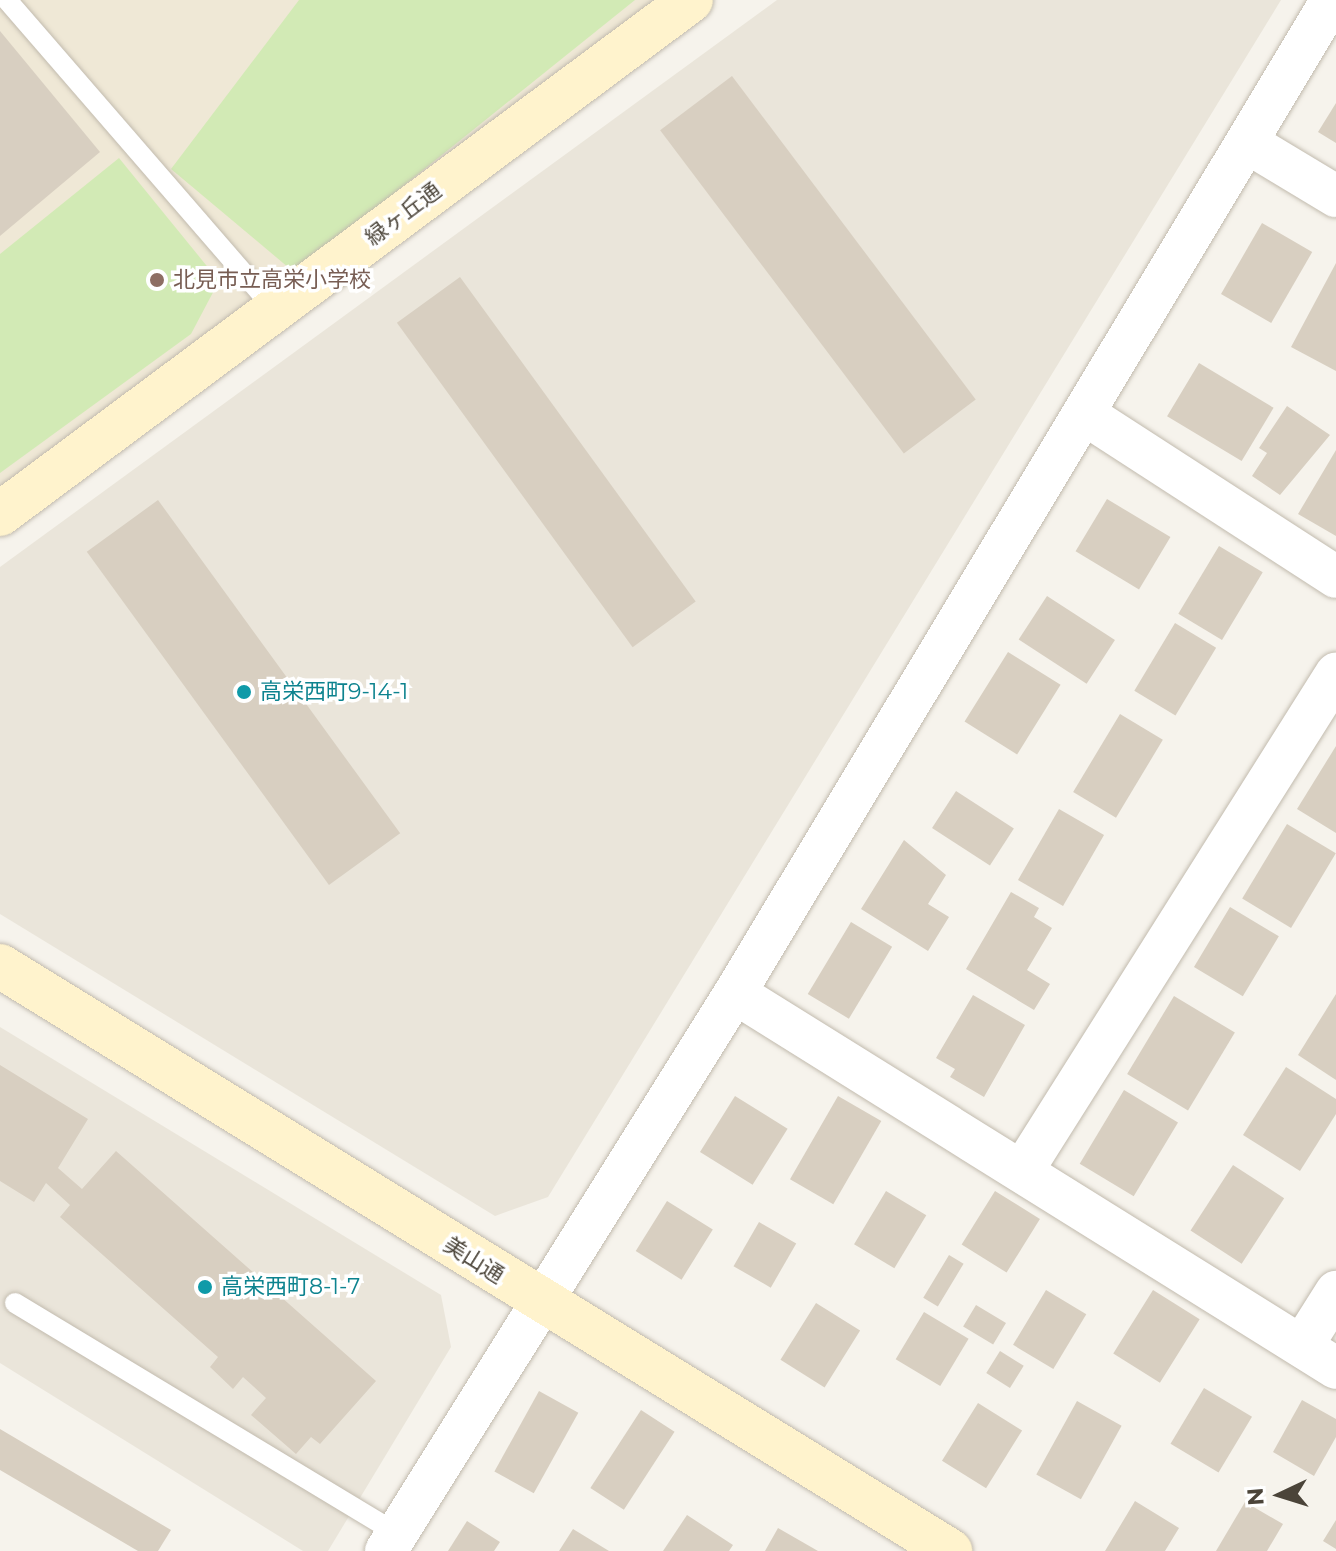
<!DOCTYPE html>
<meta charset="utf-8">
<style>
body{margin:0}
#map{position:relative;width:1336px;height:1551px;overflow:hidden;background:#f6f3ec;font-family:Montserrat,"Noto Sans JP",sans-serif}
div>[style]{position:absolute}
.residential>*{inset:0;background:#eae5da}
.education>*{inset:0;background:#efe8d6}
.green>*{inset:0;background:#d2eab5}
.building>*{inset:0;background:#d8cfc1;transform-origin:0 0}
.roads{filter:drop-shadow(0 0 2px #c2bbae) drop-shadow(0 0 2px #c2bbae)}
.lane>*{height:20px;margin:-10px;padding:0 10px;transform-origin:10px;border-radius:10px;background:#fff}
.street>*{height:42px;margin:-21px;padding:0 21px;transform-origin:21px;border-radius:21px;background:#fff}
.secondary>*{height:44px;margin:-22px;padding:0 22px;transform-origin:22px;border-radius:22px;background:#fff3cd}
.dots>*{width:22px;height:22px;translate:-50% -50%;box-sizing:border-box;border:4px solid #fff;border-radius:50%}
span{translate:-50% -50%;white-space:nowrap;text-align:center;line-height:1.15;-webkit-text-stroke:7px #fff;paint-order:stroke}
.street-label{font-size:22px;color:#4b4439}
.education-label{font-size:22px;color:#785e54}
.left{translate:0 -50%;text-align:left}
.culture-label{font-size:22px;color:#0d838f}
.north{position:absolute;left:1240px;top:1455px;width:80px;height:80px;-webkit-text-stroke:6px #fff;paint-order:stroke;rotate:266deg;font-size:22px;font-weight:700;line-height:32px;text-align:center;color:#4b4439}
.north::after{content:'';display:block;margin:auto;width:28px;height:36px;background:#4b4439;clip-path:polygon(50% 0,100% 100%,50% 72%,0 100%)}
</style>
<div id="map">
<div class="residential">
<i style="clip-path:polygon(777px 0,1281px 0,548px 1197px,495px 1216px,0 914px,0 567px)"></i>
<i style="clip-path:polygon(0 1027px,441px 1295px,451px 1347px,328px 1551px,303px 1551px,0 1363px)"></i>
</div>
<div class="education">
<i style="clip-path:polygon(0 0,691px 0,0 514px)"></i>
</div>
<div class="green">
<i style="clip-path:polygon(299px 0,635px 0,295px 273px,171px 169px)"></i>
<i style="clip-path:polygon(119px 158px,219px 281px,191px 334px,0 473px,0 254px)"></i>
</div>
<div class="building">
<i style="clip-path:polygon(0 31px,100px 152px,0 236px)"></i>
<i style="left:732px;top:76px;width:405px;height:90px;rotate:53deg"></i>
<i style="clip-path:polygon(1336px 103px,1336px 143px,1318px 132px)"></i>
<i style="left:1262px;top:223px;width:58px;height:82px;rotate:30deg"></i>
<i style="clip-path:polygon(1336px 263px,1336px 371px,1291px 347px)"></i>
<i style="left:460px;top:277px;width:401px;height:78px;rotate:54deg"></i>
<i style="left:1199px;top:363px;width:87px;height:62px;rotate:31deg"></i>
<i style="clip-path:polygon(1287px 406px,1330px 435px,1280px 495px,1252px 476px,1267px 453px,1259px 448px)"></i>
<i style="clip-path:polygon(1336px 450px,1336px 536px,1298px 514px)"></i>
<i style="left:1107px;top:499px;width:74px;height:61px;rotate:31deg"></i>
<i style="left:158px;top:500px;width:412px;height:88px;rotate:54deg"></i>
<i style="left:1219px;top:546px;width:51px;height:79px;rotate:31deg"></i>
<i style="left:1047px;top:596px;width:81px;height:52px;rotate:33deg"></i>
<i style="left:1175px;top:623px;width:48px;height:79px;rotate:31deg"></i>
<i style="left:1008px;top:652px;width:62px;height:82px;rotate:32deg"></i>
<i style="left:1120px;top:714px;width:50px;height:91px;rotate:31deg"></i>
<i style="clip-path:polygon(1336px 746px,1336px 833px,1297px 809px)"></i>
<i style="left:956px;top:791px;width:69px;height:44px;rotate:33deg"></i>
<i style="left:1059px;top:809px;width:52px;height:82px;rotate:30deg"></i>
<i style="left:1287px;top:824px;width:57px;height:87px;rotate:31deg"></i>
<i style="clip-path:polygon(904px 840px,946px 875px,928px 904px,949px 917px,928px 951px,861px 909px)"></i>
<i style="clip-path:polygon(1011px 892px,1039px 908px,1034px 917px,1052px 928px,1027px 970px,1050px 984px,1034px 1010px,966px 969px)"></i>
<i style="left:1230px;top:907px;width:57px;height:70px;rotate:31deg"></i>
<i style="left:851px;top:922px;width:48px;height:84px;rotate:31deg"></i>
<i style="clip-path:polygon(1336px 994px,1336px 1080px,1298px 1055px)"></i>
<i style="clip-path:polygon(973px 995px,1025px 1025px,984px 1097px,950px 1077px,955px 1069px,936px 1058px)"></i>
<i style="left:1174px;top:996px;width:71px;height:91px;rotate:31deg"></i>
<i style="clip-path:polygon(0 1065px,88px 1119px,58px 1168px,82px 1189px,116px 1151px,376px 1381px,320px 1444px,311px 1437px,296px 1454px,251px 1415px,266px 1398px,243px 1377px,233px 1389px,210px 1367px,218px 1357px,60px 1217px,70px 1205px,46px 1183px,34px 1202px,0 1181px)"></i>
<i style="clip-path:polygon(1286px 1067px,1336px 1099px,1336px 1114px,1300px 1171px,1243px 1135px)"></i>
<i style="left:1124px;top:1090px;width:63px;height:86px;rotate:31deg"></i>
<i style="left:735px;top:1096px;width:62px;height:66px;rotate:32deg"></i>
<i style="left:838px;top:1096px;width:50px;height:96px;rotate:30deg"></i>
<i style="left:1233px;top:1165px;width:61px;height:78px;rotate:33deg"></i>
<i style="left:886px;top:1191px;width:47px;height:62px;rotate:31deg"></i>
<i style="left:995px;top:1191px;width:53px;height:63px;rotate:32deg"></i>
<i style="left:667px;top:1201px;width:54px;height:59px;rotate:32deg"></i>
<i style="left:759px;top:1222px;width:43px;height:51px;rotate:30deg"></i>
<i style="left:949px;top:1255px;width:17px;height:50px;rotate:31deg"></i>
<i style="left:1046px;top:1290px;width:47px;height:64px;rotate:31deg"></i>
<i style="left:1153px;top:1290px;width:55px;height:75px;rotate:32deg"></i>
<i style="left:816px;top:1303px;width:52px;height:67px;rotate:32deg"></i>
<i style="left:976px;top:1305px;width:35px;height:25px;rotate:31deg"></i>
<i style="left:924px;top:1312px;width:52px;height:55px;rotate:31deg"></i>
<i style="left:1000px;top:1351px;width:28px;height:26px;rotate:32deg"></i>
<i style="left:1204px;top:1388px;width:56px;height:65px;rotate:31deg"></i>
<i style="left:539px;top:1391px;width:45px;height:92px;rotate:29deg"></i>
<i style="clip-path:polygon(1302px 1400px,1336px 1419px,1336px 1437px,1314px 1476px,1273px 1452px)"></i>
<i style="left:1077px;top:1401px;width:51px;height:84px;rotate:29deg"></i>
<i style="left:978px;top:1403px;width:52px;height:68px;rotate:32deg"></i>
<i style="left:641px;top:1410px;width:40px;height:93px;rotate:33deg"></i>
<i style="clip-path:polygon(0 1429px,171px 1530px,158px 1551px,138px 1551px,0 1470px)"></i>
<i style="clip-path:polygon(1135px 1501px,1179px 1528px,1165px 1551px,1105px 1551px)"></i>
<i style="clip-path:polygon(1245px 1502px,1283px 1524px,1267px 1551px,1216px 1551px)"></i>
<i style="clip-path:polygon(687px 1515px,733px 1545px,729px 1551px,663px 1551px)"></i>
<i style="clip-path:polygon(1336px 1520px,1336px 1549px,1323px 1541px)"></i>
<i style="clip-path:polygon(467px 1521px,500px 1542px,494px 1551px,448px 1551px)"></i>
<i style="clip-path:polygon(778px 1528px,818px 1551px,765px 1551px)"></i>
<i style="clip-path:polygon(573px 1529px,609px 1551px,559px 1551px)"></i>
</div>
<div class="roads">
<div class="lane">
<i style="left:7px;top:0;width:409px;rotate:49.1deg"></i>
<i style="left:15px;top:1303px;width:445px;rotate:31.1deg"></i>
</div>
<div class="street">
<i style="left:1248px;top:143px;width:103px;rotate:31.1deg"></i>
<i style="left:1086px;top:415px;width:298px;rotate:32.9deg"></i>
<i style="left:735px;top:993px;width:708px;rotate:31.96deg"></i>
<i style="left:1023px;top:1170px;width:587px;rotate:-57.75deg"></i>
<i style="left:1302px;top:1346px;width:64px;rotate:-57.8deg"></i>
<i style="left:386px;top:1551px;width:658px;rotate:-57.98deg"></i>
<i style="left:735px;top:993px;width:1159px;rotate:-58.99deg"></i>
</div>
<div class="secondary">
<i style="left:0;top:514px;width:861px;rotate:-36.64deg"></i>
<i style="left:0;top:966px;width:1116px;rotate:31.62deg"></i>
</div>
</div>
<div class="dots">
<i style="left:157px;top:280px;background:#8d6e63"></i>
<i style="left:244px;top:692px;background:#0f9aa8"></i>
<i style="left:205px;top:1287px;background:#0f9aa8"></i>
</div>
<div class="street-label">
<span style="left:403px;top:214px;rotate:-37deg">緑ヶ丘通</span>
<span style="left:474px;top:1260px;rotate:32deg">美山通</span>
</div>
<div class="education-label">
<span class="left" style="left:173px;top:280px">北見市立高栄小学校</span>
</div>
<div class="culture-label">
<span class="left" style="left:260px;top:692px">高栄西町9-14-1</span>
<span class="left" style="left:221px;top:1287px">高栄西町8-1-7</span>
</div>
<div class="north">N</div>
</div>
